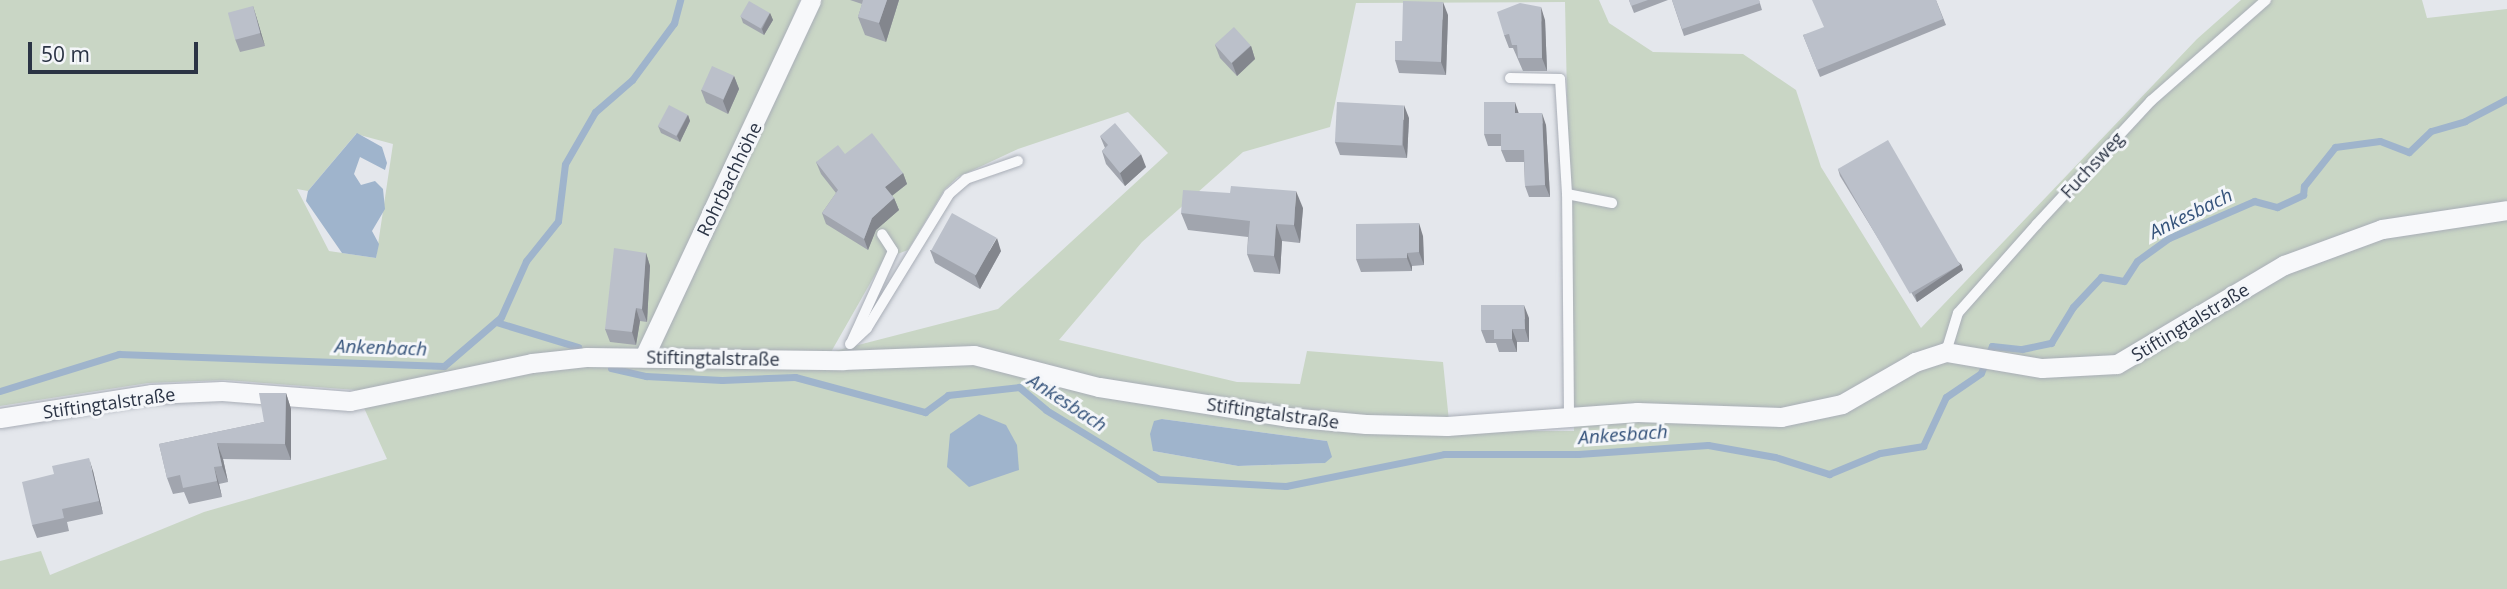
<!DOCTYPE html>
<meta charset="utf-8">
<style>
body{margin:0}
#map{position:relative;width:2507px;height:589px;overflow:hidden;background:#e4e7ec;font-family:"Open Sans",sans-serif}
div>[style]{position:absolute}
.green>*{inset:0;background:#c9d6c5}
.water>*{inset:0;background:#9fb4cc}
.stream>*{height:7px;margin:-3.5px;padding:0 3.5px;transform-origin:3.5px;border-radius:3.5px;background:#9fb4cc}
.roads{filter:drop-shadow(0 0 2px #a9aeb7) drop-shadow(0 0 2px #a9aeb7)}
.service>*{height:10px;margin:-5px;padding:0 5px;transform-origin:5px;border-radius:5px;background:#f7f8fa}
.minor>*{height:19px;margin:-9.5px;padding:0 9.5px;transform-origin:9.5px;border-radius:9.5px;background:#f7f8fa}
.wall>*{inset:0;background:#a1a5ae}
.shaded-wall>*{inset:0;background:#83868d}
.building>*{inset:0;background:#bbc0ca;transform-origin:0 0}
span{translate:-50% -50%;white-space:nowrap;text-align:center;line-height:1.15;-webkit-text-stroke:6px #f4f6f9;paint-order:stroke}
.street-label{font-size:18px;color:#2b3445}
.water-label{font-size:19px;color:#34527a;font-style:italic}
.scale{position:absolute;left:28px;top:42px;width:170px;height:32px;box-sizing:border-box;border:4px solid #2b3445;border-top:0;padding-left:9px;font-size:21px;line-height:24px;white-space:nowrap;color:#2b3445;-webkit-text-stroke:5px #f4f6f9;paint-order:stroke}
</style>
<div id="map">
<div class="green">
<i style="clip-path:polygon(evenodd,0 0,800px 0,770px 77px,817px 0,1599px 0,1609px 23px,1653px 52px,1743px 54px,1796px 90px,1821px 167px,1921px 328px,2197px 39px,2241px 0,2422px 0,2427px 18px,2507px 9px,2507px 589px,0 589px,0 561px,41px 551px,50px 575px,204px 512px,387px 459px,356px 390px,225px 380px,148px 383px,0 406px,0 0,1565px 2px,1574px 431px,1450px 431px,1443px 362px,1307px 351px,1300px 384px,1237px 382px,1059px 340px,1142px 242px,1243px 152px,1330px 127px,1356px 3px,1565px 2px,0 0,1128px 112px,1168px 153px,998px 309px,831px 352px,884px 259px,908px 250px,945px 189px,958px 177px,1018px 149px,1128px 112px,0 0,356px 134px,393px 144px,376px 258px,329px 251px,297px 189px,308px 191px,356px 134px,0 0,1162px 419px,1327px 441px,1325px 463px,1238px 466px,1153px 451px,1162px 419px)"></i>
</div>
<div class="water">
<i style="clip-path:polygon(357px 133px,382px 147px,387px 163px,385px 170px,360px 157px,354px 174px,361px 185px,375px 181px,383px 189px,385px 209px,372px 231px,379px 244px,376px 258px,342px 253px,306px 201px,308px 191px)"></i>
<i style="clip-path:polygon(979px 414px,1006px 425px,1017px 445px,1019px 470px,969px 487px,947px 467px,950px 434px)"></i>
<i style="clip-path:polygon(1162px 419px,1327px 441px,1332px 457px,1325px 463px,1238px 466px,1153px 451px,1150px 434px,1154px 421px)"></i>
</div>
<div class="stream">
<i style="left:496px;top:322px;width:86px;rotate:17deg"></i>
<i style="left:611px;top:368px;width:36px;rotate:13deg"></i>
<i style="left:646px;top:376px;width:76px;rotate:3deg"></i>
<i style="left:722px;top:380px;width:73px;rotate:-2.4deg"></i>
<i style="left:795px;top:377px;width:135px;rotate:15.1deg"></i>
<i style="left:925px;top:412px;width:29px;rotate:-36deg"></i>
<i style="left:948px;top:395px;width:71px;rotate:-6.4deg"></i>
<i style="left:1019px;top:387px;width:35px;rotate:40deg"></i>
<i style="left:1046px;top:410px;width:132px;rotate:31.4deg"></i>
<i style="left:1159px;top:479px;width:127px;rotate:3.2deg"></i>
<i style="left:1286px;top:486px;width:161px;rotate:-11.4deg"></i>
<i style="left:1444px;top:454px;width:134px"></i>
<i style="left:1578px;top:454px;width:130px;rotate:-4deg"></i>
<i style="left:1708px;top:445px;width:68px;rotate:10.2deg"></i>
<i style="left:1775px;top:457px;width:57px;rotate:17.5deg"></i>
<i style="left:1829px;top:474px;width:55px;rotate:-22.4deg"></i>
<i style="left:1880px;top:453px;width:44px;rotate:-9.2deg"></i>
<i style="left:1923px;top:446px;width:54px;rotate:-64.9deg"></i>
<i style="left:1946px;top:397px;width:42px;rotate:-34.4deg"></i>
<i style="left:1981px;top:373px;width:29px;rotate:-68deg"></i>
<i style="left:1992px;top:346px;width:30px;rotate:6deg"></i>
<i style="left:2022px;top:349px;width:30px;rotate:-12deg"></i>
<i style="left:2051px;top:343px;width:42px;rotate:-58.6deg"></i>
<i style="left:2073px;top:307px;width:41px;rotate:-47deg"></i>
<i style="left:2101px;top:277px;width:23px;rotate:10deg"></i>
<i style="left:2124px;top:281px;width:24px;rotate:-57deg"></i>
<i style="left:2137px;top:261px;width:39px;rotate:-36deg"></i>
<i style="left:2169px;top:238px;width:93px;rotate:-23.5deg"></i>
<i style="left:2254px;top:201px;width:24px;rotate:15deg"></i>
<i style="left:2277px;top:207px;width:29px;rotate:-25deg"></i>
<i style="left:2303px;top:195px;width:9px;rotate:-84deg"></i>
<i style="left:2304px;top:186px;width:50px;rotate:-51.5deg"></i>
<i style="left:2335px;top:147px;width:45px;rotate:-7.6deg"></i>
<i style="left:2380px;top:141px;width:31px;rotate:21deg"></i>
<i style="left:2409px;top:152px;width:30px;rotate:-44deg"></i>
<i style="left:2431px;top:131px;width:35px;rotate:-16deg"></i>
<i style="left:2465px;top:121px;width:47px;rotate:-27.6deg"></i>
<i style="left:0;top:391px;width:125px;rotate:-17.3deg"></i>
<i style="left:119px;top:354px;width:325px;rotate:2.1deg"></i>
<i style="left:444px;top:366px;width:75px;rotate:-40.7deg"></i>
<i style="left:501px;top:317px;width:61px;rotate:-65.9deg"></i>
<i style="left:526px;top:261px;width:51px;rotate:-51.3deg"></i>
<i style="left:558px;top:221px;width:57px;rotate:-83deg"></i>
<i style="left:565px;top:164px;width:60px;rotate:-60deg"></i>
<i style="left:595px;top:112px;width:49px;rotate:-40.9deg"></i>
<i style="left:632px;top:80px;width:71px;rotate:-53.6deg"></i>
<i style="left:674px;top:23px;width:24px;rotate:-75deg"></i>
</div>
<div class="roads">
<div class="service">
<i style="left:1510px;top:78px;width:50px;rotate:1.1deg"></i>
<i style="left:1560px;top:79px;width:115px;rotate:86.5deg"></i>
<i style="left:851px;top:343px;width:101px;rotate:-65.5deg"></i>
<i style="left:893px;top:251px;width:20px;rotate:-123deg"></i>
<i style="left:850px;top:344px;width:23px;rotate:-43deg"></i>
<i style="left:867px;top:328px;width:157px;rotate:-58.5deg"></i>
<i style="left:949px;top:194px;width:23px;rotate:-41deg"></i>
<i style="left:966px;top:179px;width:55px;rotate:-19.1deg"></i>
<i style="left:1946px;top:352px;width:41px;rotate:-72.9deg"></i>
<i style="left:1958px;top:313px;width:119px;rotate:-48.4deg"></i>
<i style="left:2037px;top:224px;width:168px;rotate:-47.2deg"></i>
<i style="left:2151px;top:101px;width:153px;rotate:-41.3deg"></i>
<i style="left:1569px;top:415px;width:221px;rotate:-90.5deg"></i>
<i style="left:1567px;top:194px;width:46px;rotate:11.3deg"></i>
</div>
<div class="minor">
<i style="left:644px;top:357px;width:394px;rotate:-64.9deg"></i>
<i style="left:0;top:418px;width:154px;rotate:-9deg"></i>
<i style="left:152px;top:394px;width:70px;rotate:-2.5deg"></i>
<i style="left:222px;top:391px;width:128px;rotate:4.5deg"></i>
<i style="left:350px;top:401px;width:186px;rotate:-11.8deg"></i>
<i style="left:532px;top:363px;width:54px;rotate:-6.3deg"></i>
<i style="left:586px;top:357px;width:257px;rotate:0.7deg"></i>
<i style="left:843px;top:360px;width:131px;rotate:-2.2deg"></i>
<i style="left:974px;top:355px;width:129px;rotate:14.4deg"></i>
<i style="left:1099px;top:387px;width:191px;rotate:9deg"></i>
<i style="left:1288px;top:417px;width:78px;rotate:5.1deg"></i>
<i style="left:1366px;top:424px;width:81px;rotate:1.4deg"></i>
<i style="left:1447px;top:426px;width:191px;rotate:-4.2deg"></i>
<i style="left:1637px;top:412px;width:144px;rotate:2deg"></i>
<i style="left:1781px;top:417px;width:62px;rotate:-12deg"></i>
<i style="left:1842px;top:404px;width:84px;rotate:-29.9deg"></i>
<i style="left:1915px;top:362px;width:33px;rotate:-18deg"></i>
<i style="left:1946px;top:352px;width:97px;rotate:9.5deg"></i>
<i style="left:2042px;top:368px;width:75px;rotate:-3.1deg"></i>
<i style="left:2117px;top:364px;width:194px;rotate:-30.7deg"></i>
<i style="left:2284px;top:265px;width:104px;rotate:-20.2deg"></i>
<i style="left:2382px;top:229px;width:126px;rotate:-8.6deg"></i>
</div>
</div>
<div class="wall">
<i style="clip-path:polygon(850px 0,899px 0,886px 42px,865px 35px,858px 17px,862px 4px)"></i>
<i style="clip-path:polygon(1629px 0,1668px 0,1634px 13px)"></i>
<i style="clip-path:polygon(1672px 0,1759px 0,1762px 10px,1684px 36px)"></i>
<i style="clip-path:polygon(1936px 0,1946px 25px,1820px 77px,1803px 35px)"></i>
<i style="clip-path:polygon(253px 6px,265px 46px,240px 52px,235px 39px)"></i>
<i style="clip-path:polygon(770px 13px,773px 20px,764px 35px,743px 23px,741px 17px)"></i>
<i style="clip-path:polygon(1448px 15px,1446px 75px,1399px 73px,1395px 60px)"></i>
<i style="clip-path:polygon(1545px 20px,1547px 71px,1523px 71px,1513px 48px,1509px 48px,1504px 35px)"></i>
<i style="clip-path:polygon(1215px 45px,1251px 46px,1255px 59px,1237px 76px,1220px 58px)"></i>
<i style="clip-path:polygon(734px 76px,739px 89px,728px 114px,706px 103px,701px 90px)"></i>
<i style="clip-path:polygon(1519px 113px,1546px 125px,1550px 197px,1529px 197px,1525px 186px,1524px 162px,1506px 162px,1501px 150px,1501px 146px,1488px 146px,1484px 134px)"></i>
<i style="clip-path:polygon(688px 115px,690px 121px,680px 142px,661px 133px,658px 126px)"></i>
<i style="clip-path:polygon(1409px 118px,1407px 158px,1340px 155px,1335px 142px)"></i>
<i style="clip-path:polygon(1100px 136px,1146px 167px,1125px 186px,1106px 164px,1102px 151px,1105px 148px)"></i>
<i style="clip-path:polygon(845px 154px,903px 173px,907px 184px,892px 196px,894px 198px,899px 210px,876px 230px,868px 250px,826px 224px,822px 213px,836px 193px,821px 174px,816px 162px)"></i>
<i style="clip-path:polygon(1838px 169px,1961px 264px,1963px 270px,1917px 302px,1840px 176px)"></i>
<i style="clip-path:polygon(1303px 208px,1300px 243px,1282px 241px,1280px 274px,1254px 272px,1247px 254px,1248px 237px,1188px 230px,1181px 213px)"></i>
<i style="clip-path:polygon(1423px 236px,1424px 265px,1412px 266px,1412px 271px,1361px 272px,1356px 259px)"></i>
<i style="clip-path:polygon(930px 250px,1001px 251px,980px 289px,935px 263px)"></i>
<i style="clip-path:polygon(646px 253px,650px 266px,647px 322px,640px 321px,636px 345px,610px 342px,605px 329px)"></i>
<i style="clip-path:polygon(1529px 318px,1529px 342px,1517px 342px,1517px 352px,1499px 352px,1496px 343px,1486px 343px,1481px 330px)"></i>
<i style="clip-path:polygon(286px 393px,291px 409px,291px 460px,223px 459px,228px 482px,219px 484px,222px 497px,189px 504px,184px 492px,173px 494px,167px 478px,159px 444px,264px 422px)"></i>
<i style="clip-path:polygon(93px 471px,103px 514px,67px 522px,69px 531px,37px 538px,32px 525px)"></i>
</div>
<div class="shaded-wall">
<i style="clip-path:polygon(887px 0,899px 0,886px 42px,879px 23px)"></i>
<i style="clip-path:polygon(1443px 2px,1448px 15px,1446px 75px,1441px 62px)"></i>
<i style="clip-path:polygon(253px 6px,257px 19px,265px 46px,260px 33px)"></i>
<i style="clip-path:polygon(1541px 7px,1545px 20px,1547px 71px,1542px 58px)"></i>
<i style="clip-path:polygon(770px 13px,773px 20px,764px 35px,762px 29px)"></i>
<i style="clip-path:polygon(1251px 46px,1255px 59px,1237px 76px,1232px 63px)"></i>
<i style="clip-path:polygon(734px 76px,739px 89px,728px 114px,723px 101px)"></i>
<i style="clip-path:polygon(1515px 102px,1519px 114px,1515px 113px)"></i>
<i style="clip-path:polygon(1404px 105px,1409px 118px,1407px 158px,1403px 145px)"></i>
<i style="clip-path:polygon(1542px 113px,1546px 125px,1550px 197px,1545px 185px)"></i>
<i style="clip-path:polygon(688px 115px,690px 121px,680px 142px,677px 136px)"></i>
<i style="clip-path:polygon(1141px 154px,1146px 167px,1125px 186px,1120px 173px)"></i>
<i style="clip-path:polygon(903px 173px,907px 184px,889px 198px,885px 187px)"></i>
<i style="clip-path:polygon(1296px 191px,1303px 208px,1300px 243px,1294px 225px)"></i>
<i style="clip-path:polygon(894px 198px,899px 210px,876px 230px,868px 250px,864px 239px,872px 218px)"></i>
<i style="clip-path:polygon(1419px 223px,1423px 236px,1424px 265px,1419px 252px)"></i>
<i style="clip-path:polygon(1276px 224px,1282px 241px,1280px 274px,1274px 256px)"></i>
<i style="clip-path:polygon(997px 238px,1001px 251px,980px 289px,975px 276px)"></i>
<i style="clip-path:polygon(646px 253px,650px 266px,647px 322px,642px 309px)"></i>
<i style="clip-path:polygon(1407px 253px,1412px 266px,1412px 271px,1407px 258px)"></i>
<i style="clip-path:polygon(1961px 264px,1963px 270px,1917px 302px,1915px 295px)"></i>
<i style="clip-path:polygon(1524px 305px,1529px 318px,1529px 342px,1525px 329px)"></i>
<i style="clip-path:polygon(636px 308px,640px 321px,636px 345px,632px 332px)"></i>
<i style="clip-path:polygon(1512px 329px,1517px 342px,1517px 352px,1512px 339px)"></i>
<i style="clip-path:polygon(286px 393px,291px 409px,291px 460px,285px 444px)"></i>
<i style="clip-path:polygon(217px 443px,223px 459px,228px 482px,222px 466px)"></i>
<i style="clip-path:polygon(89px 458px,93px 471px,103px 514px,99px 501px)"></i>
<i style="clip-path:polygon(214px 467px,219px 484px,222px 497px,217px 481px)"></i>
</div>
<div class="building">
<i style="clip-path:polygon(863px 0,887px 0,879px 23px,858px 17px)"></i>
<i style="clip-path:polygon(1629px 0,1648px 0,1631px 6px)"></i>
<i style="clip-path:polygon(1672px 0,1759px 0,1760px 3px,1682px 29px)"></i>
<i style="clip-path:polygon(1812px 0,1936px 0,1943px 19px,1817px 70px,1803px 35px,1824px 27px)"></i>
<i style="left:749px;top:1px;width:24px;height:18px;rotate:30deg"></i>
<i style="clip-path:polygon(1403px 1px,1443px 2px,1441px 62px,1395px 60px,1395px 41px,1402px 41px)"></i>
<i style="clip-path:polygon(1520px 3px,1541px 7px,1542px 58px,1518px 58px,1517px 45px,1512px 45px,1509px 34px,1504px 35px,1497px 12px)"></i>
<i style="left:253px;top:6px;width:28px;height:26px;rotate:75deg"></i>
<i style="left:1234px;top:27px;width:25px;height:26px;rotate:48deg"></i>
<i style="left:712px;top:66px;width:24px;height:26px;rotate:24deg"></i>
<i style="left:1337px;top:102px;width:67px;height:40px;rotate:3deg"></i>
<i style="clip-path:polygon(1484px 102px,1515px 102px,1515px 113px,1542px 113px,1545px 185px,1525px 186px,1524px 150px,1501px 150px,1501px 134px,1484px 134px)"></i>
<i style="left:669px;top:105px;width:21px;height:24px;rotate:28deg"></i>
<i style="clip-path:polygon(1115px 123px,1141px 154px,1120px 173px,1102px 151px,1108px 145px,1100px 136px)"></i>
<i style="clip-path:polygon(872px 133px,903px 173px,885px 187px,894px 198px,872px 218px,864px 239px,822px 213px,838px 190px,816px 162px,838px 145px,845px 154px)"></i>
<i style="left:1888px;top:140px;width:144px;height:58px;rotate:60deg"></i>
<i style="clip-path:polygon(1231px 186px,1296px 191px,1294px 225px,1276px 224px,1274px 256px,1247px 254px,1250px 221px,1181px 213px,1183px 190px,1230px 193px)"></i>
<i style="left:952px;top:213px;width:51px;height:43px;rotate:29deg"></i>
<i style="clip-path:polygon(1419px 223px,1419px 252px,1407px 253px,1407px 258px,1356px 259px,1356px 224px)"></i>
<i style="clip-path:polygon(614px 248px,646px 253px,642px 309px,636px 308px,632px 332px,605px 329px)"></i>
<i style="clip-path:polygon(1481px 305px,1524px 305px,1525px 329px,1512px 329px,1512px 339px,1494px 339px,1494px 330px,1481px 330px)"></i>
<i style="clip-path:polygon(259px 393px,286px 393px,285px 444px,217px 443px,222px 466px,214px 467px,217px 481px,183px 488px,180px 475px,167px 478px,159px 444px,264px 422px)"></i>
<i style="clip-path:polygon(89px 458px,99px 501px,62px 509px,64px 518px,32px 525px,22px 482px,54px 474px,52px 466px)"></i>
</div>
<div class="street-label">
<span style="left:2092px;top:165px;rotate:-47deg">Fuchsweg</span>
<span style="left:729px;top:179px;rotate:-64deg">Rohrbachhöhe</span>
<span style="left:2190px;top:322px;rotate:-31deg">Stiftingtalstraße</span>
<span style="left:713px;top:358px;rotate:1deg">Stiftingtalstraße</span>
<span style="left:109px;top:403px;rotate:-8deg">Stiftingtalstraße</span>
<span style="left:1273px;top:413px;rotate:8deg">Stiftingtalstraße</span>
</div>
<div class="water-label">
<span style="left:2191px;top:214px;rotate:-26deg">Ankesbach</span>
<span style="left:381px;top:348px;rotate:2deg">Ankenbach</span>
<span style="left:1067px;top:403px;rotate:33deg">Ankesbach</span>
<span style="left:1623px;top:435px;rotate:-4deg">Ankesbach</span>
</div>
<div class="scale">50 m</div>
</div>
